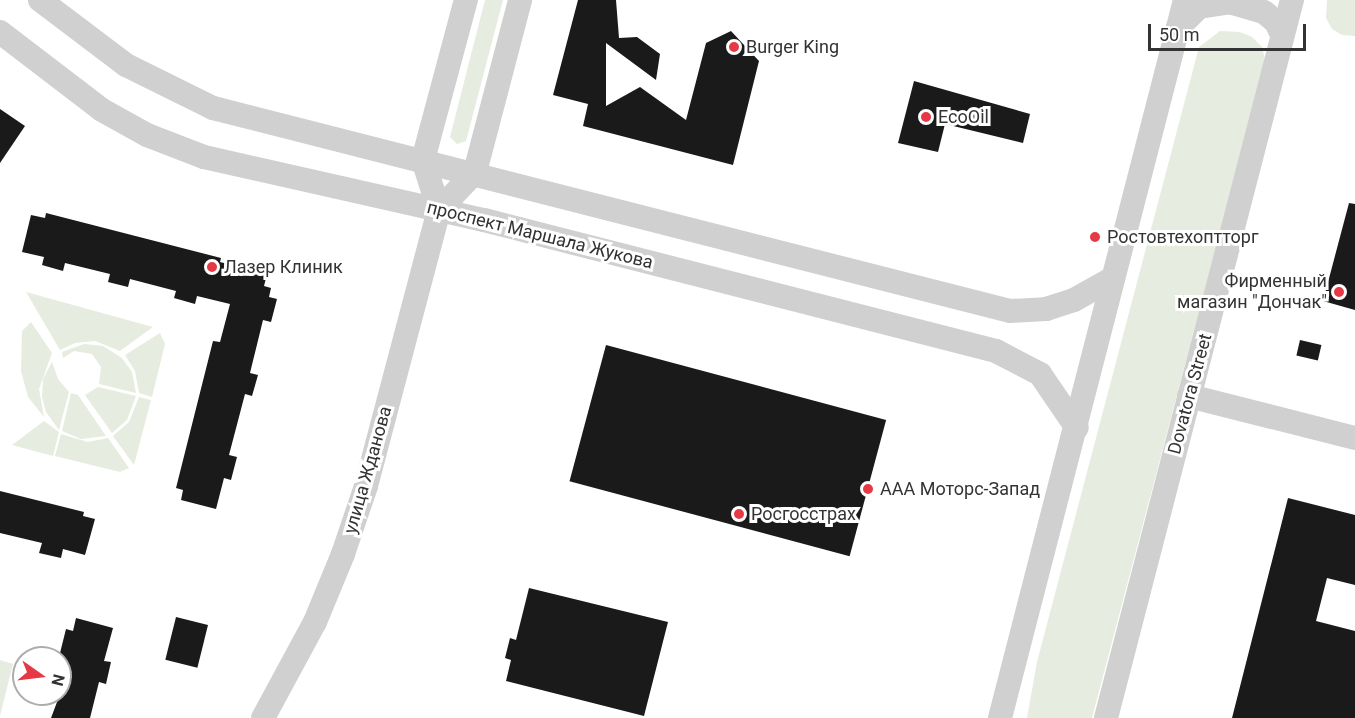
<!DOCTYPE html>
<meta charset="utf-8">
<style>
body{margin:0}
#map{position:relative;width:1355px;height:718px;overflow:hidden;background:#fff;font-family:Roboto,sans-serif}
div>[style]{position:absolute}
.green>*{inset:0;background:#e6ecdf}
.building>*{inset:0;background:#1a1a1a;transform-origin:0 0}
.minor>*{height:24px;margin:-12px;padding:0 12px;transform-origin:12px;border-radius:12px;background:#d0d0d0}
.dots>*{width:16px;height:16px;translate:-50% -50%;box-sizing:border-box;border:3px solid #fff;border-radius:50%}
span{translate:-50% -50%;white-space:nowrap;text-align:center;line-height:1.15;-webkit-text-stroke:6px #fff;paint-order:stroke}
.poi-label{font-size:18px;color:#333}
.left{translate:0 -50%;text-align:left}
.right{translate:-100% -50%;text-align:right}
.street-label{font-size:18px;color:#333}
.north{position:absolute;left:12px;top:646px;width:60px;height:60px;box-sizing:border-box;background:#fff;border:2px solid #adadad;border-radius:50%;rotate:104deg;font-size:16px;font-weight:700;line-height:24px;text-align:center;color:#333}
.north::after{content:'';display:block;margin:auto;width:21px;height:27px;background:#e63946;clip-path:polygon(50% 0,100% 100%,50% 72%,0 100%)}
.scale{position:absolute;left:1148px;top:24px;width:158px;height:27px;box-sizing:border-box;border:3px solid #333;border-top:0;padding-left:8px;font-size:18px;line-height:21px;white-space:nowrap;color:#333;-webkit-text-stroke:4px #fff;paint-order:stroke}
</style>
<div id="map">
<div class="green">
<i style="clip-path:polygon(485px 0,503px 0,466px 141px,457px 144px,450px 137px)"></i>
<i style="clip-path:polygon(1327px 0,1355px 0,1355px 36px,1342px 35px,1332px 29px,1326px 18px)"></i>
<i style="clip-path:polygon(1220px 31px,1240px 32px,1252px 37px,1262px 47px,1265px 60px,1092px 718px,1027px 718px,1037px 662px,1199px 47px)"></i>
<i style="clip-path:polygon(26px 292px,153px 327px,120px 351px,95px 341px,75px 343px,60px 350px)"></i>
<i style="clip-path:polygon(31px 322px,52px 353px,39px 389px,44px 417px,28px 397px,21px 371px,22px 331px)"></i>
<i style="clip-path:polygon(160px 333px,165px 344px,152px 397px,139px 393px,135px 371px,125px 355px)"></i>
<i style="clip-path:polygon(84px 344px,103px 346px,122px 358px,132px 372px,136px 393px,99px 384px,101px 367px,92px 354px,74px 351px,63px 358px,62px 352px)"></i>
<i style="clip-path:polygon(52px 362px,58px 379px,69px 392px,59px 430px,46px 412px,42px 397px,43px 379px)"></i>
<i style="clip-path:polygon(98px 387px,136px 396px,127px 420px,112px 433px,85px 395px)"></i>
<i style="clip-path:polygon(71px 393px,78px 395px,106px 436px,81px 439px,62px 431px)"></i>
<i style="clip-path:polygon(139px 397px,151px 400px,134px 465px,113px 436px,129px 422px)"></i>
<i style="clip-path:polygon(44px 421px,59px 432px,53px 456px,12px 445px)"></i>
<i style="clip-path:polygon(61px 434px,88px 442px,108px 438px,129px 468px,120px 472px,55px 456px)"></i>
<i style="clip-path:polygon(0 660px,13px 664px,0 716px)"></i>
</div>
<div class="building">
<i style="clip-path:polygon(578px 0,616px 0,619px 38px,637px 37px,660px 54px,656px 80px,606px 43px,606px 106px,640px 87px,686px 120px,706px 43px,731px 31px,759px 61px,733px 165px,583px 126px,588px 104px,553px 95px)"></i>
<i style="clip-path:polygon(914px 81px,1030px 114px,1023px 143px,945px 124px,938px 152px,898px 143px)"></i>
<i style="clip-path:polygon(0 109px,25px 126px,0 163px)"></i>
<i style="clip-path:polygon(1349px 203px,1355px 204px,1355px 310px,1323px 301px)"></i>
<i style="clip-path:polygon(46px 213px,221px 258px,220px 262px,267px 274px,264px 286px,271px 288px,269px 297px,277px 299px,271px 322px,263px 320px,250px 373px,258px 375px,252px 396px,245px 394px,229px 455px,237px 457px,231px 480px,224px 478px,216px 509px,181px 500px,183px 490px,176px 488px,213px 341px,220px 342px,230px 304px,197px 296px,195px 304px,174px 298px,176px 291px,130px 279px,128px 287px,108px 282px,110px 274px,65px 263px,63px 271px,42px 265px,44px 257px,22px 252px,31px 215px,45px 218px)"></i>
<i style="left:1300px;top:340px;width:22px;height:16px;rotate:13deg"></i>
<i style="left:606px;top:345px;width:290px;height:141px;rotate:15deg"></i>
<i style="clip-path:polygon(0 491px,84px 512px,83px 516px,95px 519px,85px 555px,63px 549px,61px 558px,39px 553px,42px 543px,0 533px)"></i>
<i style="clip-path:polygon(1288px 498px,1355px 515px,1355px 585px,1327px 578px,1316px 621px,1355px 631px,1355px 718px,1232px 718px)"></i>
<i style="clip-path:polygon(529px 588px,668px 622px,644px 716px,506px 681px,511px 660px,505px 658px,510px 638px,516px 640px)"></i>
<i style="left:176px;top:617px;width:33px;height:44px;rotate:14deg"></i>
<i style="clip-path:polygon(76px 618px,113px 628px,104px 661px,111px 662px,106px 684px,99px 682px,90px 718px,51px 718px,60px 694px,60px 653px,66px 629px,73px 631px)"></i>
</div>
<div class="minor">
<i style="left:40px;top:0;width:108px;rotate:37.1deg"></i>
<i style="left:126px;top:65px;width:97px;rotate:26.3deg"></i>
<i style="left:213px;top:108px;width:822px;rotate:14.29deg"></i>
<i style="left:1010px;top:311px;width:36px;rotate:-3deg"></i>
<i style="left:1046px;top:309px;width:29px;rotate:-18deg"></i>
<i style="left:1074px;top:300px;width:45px;rotate:-29.4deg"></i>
<i style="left:1178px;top:28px;width:30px;rotate:-45deg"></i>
<i style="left:1199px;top:7px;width:30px;rotate:-9deg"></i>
<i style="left:1229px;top:2px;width:36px;rotate:16deg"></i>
<i style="left:1264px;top:12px;width:16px;rotate:40deg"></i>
<i style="left:1276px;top:22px;width:14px;rotate:65deg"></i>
<i style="left:0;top:32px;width:128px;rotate:37.4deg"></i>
<i style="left:102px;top:110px;width:51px;rotate:29.1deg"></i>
<i style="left:147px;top:135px;width:61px;rotate:21.1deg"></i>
<i style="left:204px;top:157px;width:287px;rotate:12.7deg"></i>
<i style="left:484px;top:220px;width:528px;rotate:14.35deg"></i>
<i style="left:996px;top:351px;width:50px;rotate:27.6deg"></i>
<i style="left:1040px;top:374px;width:65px;rotate:55.6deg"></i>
<i style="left:439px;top:210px;width:52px;rotate:-107.7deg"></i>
<i style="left:423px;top:160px;width:166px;rotate:-75deg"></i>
<i style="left:1189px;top:396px;width:171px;rotate:14.2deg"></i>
<i style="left:263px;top:718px;width:109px;rotate:-61.6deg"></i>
<i style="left:315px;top:622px;width:74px;rotate:-67.6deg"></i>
<i style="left:343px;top:554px;width:72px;rotate:-71.3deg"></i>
<i style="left:366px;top:486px;width:285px;rotate:-75.2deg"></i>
<i style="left:439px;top:210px;width:52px;rotate:-46.5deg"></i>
<i style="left:475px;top:172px;width:178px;rotate:-75.3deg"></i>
<i style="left:1000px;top:718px;width:741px;rotate:-75.55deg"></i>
<i style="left:1106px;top:718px;width:742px;rotate:-75.48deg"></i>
</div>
<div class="dots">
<i style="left:734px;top:47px;background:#e63946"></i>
<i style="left:926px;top:117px;background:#e63946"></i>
<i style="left:1095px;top:237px;background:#e63946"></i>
<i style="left:212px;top:267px;background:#e63946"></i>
<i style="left:1339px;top:292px;background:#e63946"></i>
<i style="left:868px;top:489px;background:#e63946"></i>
<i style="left:739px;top:514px;background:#e63946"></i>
</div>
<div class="poi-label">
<span class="left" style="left:746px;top:47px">Burger King</span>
<span class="left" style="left:938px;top:117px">EcoOil</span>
<span class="left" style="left:1107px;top:237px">Ростовтехоптторг</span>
<span class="left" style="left:224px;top:267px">Лазер Клиник</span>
<span class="right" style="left:1327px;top:292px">Фирменный<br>магазин "Дончак"</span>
<span class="left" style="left:880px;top:489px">ААА Моторс-Запад</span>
<span class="left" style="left:751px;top:514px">Росгосстрах</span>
</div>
<div class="street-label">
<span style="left:540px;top:235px;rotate:14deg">проспект Маршала Жукова</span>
<span style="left:1190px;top:394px;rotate:-75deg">Dovatora Street</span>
<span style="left:368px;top:470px;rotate:-74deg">улица Жданова</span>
</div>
<div class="north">N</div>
<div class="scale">50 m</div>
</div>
